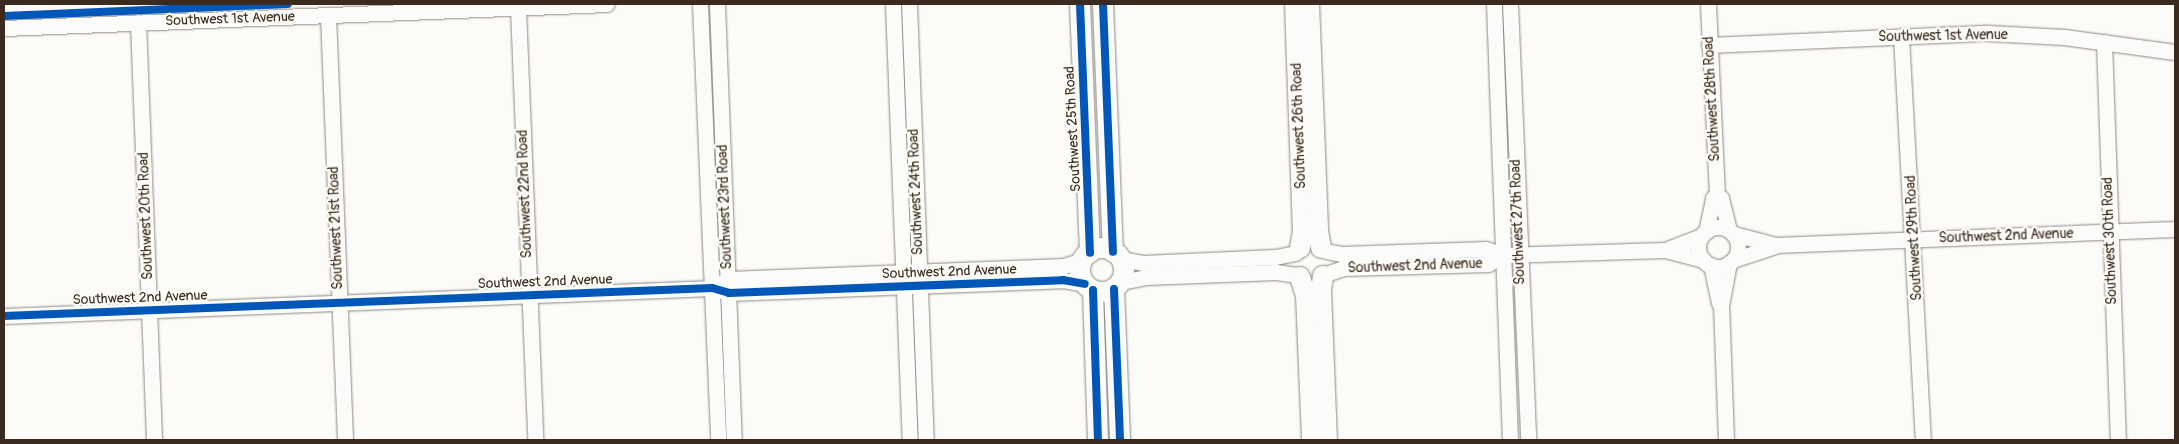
<!DOCTYPE html>
<style>
body{margin:0}
#map{position:relative;width:2179px;height:444px;overflow:hidden;background:#fcfbf8;font-family:Pangolin,sans-serif}
div>[style]{position:absolute}
.roads{filter:drop-shadow(0 0 1px #8d8985) drop-shadow(0 0 1px #8d8985)}
.street>*{height:15px;margin:-7.5px;padding:0 7.5px;transform-origin:7.5px;border-radius:7.5px;background:#fbfbf9}
.street>.ring{margin:-7.5px;padding:0;box-sizing:content-box;background:none;border:15px solid #fbfbf9;border-radius:50%}
.secondary>*{height:20px;margin:-10px;padding:0 10px;transform-origin:10px;border-radius:10px;background:#fbfbf9}
.secondary>.ring{margin:-10px;padding:0;box-sizing:content-box;background:none;border:20px solid #fbfbf9;border-radius:50%}
.cycleway>*{height:8px;margin:-4px;padding:0 4px;transform-origin:4px;border-radius:4px;background:#0057b8}
span{translate:-50% -50%;white-space:nowrap;text-align:center;line-height:1.15;-webkit-text-stroke:4.5px #fdfcf7;paint-order:stroke}
.street-label{font-size:14px;color:#3b2a1e}
.frame{position:absolute;inset:0;border:5px solid #3b2a1e;pointer-events:none}
</style>
<div id="map">
<div class="roads">
<div class="street">
<i style="left:700px;top:4px;width:436px;rotate:87.6deg"></i>
<i style="left:717px;top:4px;width:436px;rotate:87.8deg"></i>
<i style="left:893px;top:4px;width:436px;rotate:87.8deg"></i>
<i style="left:909px;top:4px;width:436px;rotate:87.8deg"></i>
<i style="left:1494px;top:4px;width:436px;rotate:87.9deg"></i>
<i style="left:1510px;top:4px;width:436px;rotate:87.6deg"></i>
<i style="left:1708px;top:4px;width:191px;rotate:87.3deg"></i>
<i style="left:1717px;top:195px;width:5px;rotate:37deg"></i>
<i style="left:1721px;top:198px;width:33px;rotate:76deg"></i>
<i style="left:518px;top:8px;width:432px;rotate:87.7deg"></i>
<i style="left:328px;top:15px;width:425px;rotate:87.7deg"></i>
<i style="left:138px;top:22px;width:418px;rotate:87.8deg"></i>
<i style="left:4px;top:28px;width:603px;rotate:-2.28deg"></i>
<i style="left:1901px;top:36px;width:405px;rotate:86.9deg"></i>
<i style="left:2104px;top:42px;width:398px;rotate:88deg"></i>
<i style="left:1709px;top:45px;width:279px;rotate:-2.5deg"></i>
<i style="left:1988px;top:33px;width:76px;rotate:3deg"></i>
<i style="left:2064px;top:37px;width:112px;rotate:7.7deg"></i>
<i class="ring" style="left:1698px;top:227px;width:25px;height:25px"></i>
<i style="left:1706px;top:232px;width:35px;rotate:-78deg"></i>
<i style="left:1713px;top:198px;width:5px;rotate:-37deg"></i>
<i style="left:1734px;top:234px;width:43px;rotate:14.7deg"></i>
<i style="left:1776px;top:245px;width:399px;rotate:-2.3deg"></i>
<i style="left:1665px;top:250px;width:39px;rotate:-21deg"></i>
<i style="left:1326px;top:251px;width:16px;rotate:11deg"></i>
<i style="left:1342px;top:254px;width:144px;rotate:-2deg"></i>
<i style="left:1486px;top:249px;width:18px;rotate:19deg"></i>
<i style="left:1503px;top:255px;width:162px;rotate:-1.8deg"></i>
<i style="left:1665px;top:250px;width:40px;rotate:14.4deg"></i>
<i style="left:1121px;top:259px;width:22px;rotate:10deg"></i>
<i style="left:1143px;top:263px;width:132px;rotate:-2.6deg"></i>
<i style="left:1275px;top:257px;width:21px;rotate:-11deg"></i>
<i style="left:1733px;top:260px;width:44px;rotate:-18.4deg"></i>
<i style="left:1711px;top:265px;width:39px;rotate:78deg"></i>
<i style="left:1326px;top:274px;width:18px;rotate:-19deg"></i>
<i style="left:1343px;top:268px;width:145px;rotate:-1.6deg"></i>
<i style="left:1488px;top:264px;width:17px;rotate:-31deg"></i>
<i style="left:1121px;top:282px;width:25px;rotate:-11deg"></i>
<i style="left:1146px;top:277px;width:130px;rotate:-2.2deg"></i>
<i style="left:1276px;top:272px;width:22px;rotate:8deg"></i>
<i style="left:720px;top:284px;width:9px;rotate:-32deg"></i>
<i style="left:728px;top:279px;width:336px;rotate:-2.2deg"></i>
<i style="left:1064px;top:266px;width:20px;rotate:-18deg"></i>
<i style="left:4px;top:316px;width:709px;rotate:-2.26deg"></i>
<i style="left:712px;top:288px;width:18px;rotate:16deg"></i>
<i style="left:729px;top:293px;width:334px;rotate:-2.2deg"></i>
<i style="left:1063px;top:280px;width:22px;rotate:10deg"></i>
<i style="left:1726px;top:440px;width:134px;rotate:-92.1deg"></i>
<i style="left:1721px;top:306px;width:44px;rotate:-79.5deg"></i>
</div>
<div class="secondary">
<i style="left:1080px;top:4px;width:249px;rotate:87.7deg"></i>
<i style="left:1103px;top:4px;width:248px;rotate:87.7deg"></i>
<i style="left:1295px;top:4px;width:227px;rotate:88deg"></i>
<i style="left:1303px;top:231px;width:17px;rotate:100deg"></i>
<i style="left:1309px;top:4px;width:227px;rotate:87.7deg"></i>
<i style="left:1318px;top:231px;width:17px;rotate:80deg"></i>
<i class="ring" style="left:1080px;top:248px;width:24px;height:24px"></i>
<i style="left:1323px;top:276px;width:15px;rotate:98deg"></i>
<i style="left:1321px;top:291px;width:149px;rotate:87.7deg"></i>
<i style="left:1300px;top:277px;width:19px;rotate:72deg"></i>
<i style="left:1306px;top:295px;width:145px;rotate:87.6deg"></i>
<i style="left:1114px;top:289px;width:151px;rotate:87.7deg"></i>
<i style="left:1093px;top:290px;width:150px;rotate:88.1deg"></i>
</div>
</div>
<div class="cycleway">
<i style="left:1080px;top:4px;width:249px;rotate:87.7deg"></i>
<i style="left:1103px;top:4px;width:248px;rotate:87.7deg"></i>
<i style="left:4px;top:16px;width:284px;rotate:-2.4deg"></i>
<i style="left:1114px;top:289px;width:151px;rotate:87.7deg"></i>
<i style="left:1093px;top:290px;width:150px;rotate:88.1deg"></i>
<i style="left:4px;top:316px;width:709px;rotate:-2.26deg"></i>
<i style="left:712px;top:288px;width:18px;rotate:16deg"></i>
<i style="left:729px;top:293px;width:334px;rotate:-2.2deg"></i>
<i style="left:1063px;top:280px;width:22px;rotate:10deg"></i>
</div>
<div class="street-label">
<span style="left:230px;top:19px;rotate:-2deg">Southwest 1st Avenue</span>
<span style="left:1943px;top:36px;rotate:-1deg">Southwest 1st Avenue</span>
<span style="left:1712px;top:99px;rotate:-93deg">Southwest 28th Road</span>
<span style="left:1299px;top:126px;rotate:-92deg">Southwest 26th Road</span>
<span style="left:1073px;top:129px;rotate:-93deg">Southwest 25th Road</span>
<span style="left:916px;top:192px;rotate:-92deg">Southwest 24th Road</span>
<span style="left:525px;top:194px;rotate:-92deg">Southwest 22nd Road</span>
<span style="left:725px;top:207px;rotate:-92deg">Southwest 23rd Road</span>
<span style="left:146px;top:216px;rotate:-92deg">Southwest 20th Road</span>
<span style="left:1518px;top:222px;rotate:-92deg">Southwest 27th Road</span>
<span style="left:336px;top:228px;rotate:-92deg">Southwest 21st Road</span>
<span style="left:2006px;top:236px;rotate:-2deg">Southwest 2nd Avenue</span>
<span style="left:1914px;top:238px;rotate:-93deg">Southwest 29th Road</span>
<span style="left:2110px;top:241px;rotate:-92deg">Southwest 30th Road</span>
<span style="left:1415px;top:266px;rotate:-2deg">Southwest 2nd Avenue</span>
<span style="left:949px;top:272px;rotate:-2deg">Southwest 2nd Avenue</span>
<span style="left:545px;top:282px;rotate:-2deg">Southwest 2nd Avenue</span>
<span style="left:140px;top:298px;rotate:-2deg">Southwest 2nd Avenue</span>
</div>
<div class="frame"></div>
</div>
